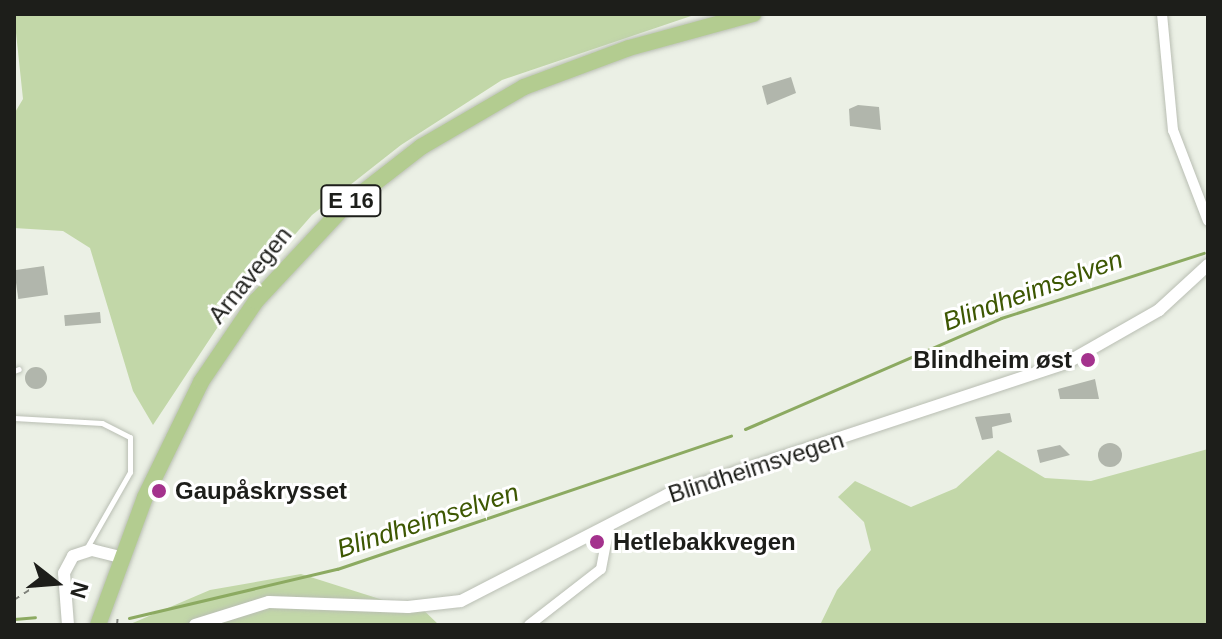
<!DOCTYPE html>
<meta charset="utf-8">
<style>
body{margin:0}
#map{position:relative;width:1222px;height:639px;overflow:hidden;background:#ebf0e5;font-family:Arial,sans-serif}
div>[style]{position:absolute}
.green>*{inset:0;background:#c2d7a8}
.stream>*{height:3px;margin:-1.5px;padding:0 1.5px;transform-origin:1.5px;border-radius:1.5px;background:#8caa61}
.building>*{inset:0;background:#b1b6ac;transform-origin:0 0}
.round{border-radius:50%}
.path>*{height:2px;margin-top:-1px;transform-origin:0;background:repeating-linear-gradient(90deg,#7f827b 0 6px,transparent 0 12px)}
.roads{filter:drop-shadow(0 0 2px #b9beb3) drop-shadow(0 0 2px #b9beb3)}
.service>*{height:5px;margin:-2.5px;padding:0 2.5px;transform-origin:2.5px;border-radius:2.5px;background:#fff}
.minor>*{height:10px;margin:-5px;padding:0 5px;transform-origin:5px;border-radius:5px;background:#fff}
.tertiary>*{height:12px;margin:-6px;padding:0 6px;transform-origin:6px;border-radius:6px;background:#fff}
.trunk>*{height:16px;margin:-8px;padding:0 8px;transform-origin:8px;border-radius:8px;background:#b3cc90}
.dots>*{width:22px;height:22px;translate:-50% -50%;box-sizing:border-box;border:4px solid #fff;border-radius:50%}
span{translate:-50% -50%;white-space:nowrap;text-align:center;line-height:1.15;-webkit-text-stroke:6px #fff;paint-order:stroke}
.shield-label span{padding:2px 6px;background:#fff;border:2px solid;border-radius:6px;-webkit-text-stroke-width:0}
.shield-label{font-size:22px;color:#1d1e1a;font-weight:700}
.street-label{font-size:24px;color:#1d1e1a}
.poi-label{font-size:24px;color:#1d1e1a;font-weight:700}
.right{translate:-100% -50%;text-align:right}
.left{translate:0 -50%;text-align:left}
.water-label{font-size:26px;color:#3d5702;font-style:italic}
.frame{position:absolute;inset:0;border:16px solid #1d1e1a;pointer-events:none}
.north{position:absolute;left:16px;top:543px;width:80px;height:80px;-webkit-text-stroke:6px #fff;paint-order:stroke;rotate:107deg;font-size:22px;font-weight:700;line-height:32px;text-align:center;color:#1d1e1a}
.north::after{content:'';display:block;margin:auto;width:28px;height:36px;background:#1d1e1a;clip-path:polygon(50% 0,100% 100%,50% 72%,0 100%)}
</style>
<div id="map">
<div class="green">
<i style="clip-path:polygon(14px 14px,697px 14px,502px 80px,401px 145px,312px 215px,229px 310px,153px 425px,133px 391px,90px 248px,63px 231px,14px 228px,14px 114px,23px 99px)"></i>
<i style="clip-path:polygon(1208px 449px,1208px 625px,820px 625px,837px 590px,871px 550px,864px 522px,838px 497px,855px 481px,911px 507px,956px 488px,998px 450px,1045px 478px,1091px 481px)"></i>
<i style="clip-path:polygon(301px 574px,386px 601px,414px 601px,439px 625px,128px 625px,210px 590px)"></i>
</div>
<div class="stream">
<i style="left:745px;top:429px;width:279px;rotate:-23.4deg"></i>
<i style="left:1001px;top:318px;width:213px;rotate:-17.8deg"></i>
<i style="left:129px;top:618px;width:214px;rotate:-13.3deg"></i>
<i style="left:337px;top:569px;width:416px;rotate:-18.7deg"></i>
<i style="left:14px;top:619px;width:21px;rotate:-5deg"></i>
</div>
<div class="building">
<i style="clip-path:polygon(791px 77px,796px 93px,767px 105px,762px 86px)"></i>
<i style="clip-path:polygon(858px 105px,879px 107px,881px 130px,850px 126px,849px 109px)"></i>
<i style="left:44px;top:266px;width:29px;height:30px;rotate:82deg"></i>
<i style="left:100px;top:312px;width:11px;height:36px;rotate:85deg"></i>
<i class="round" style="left:25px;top:367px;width:22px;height:22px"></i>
<i style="clip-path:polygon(1095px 379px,1099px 399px,1060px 399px,1058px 389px)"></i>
<i style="clip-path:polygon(1010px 413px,1012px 422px,992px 427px,993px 438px,982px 440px,975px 417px)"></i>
<i class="round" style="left:1098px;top:443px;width:24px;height:24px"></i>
<i style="clip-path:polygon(1060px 445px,1070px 455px,1040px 463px,1037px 450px)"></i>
</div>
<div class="path">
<i style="left:14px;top:600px;width:45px;rotate:-33.3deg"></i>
<i style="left:117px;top:625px;width:12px;rotate:-85deg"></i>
<i style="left:1014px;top:625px;width:3px"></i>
</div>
<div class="roads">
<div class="service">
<i style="left:14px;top:371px;width:5px;rotate:-22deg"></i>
<i style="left:14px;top:418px;width:88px;rotate:3.3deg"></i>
<i style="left:102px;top:423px;width:31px;rotate:27deg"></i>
<i style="left:130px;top:437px;width:35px;rotate:90deg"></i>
<i style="left:130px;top:472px;width:89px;rotate:119.7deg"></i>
</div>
<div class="minor">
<i style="left:1162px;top:14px;width:117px;rotate:84.6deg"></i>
<i style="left:1173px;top:130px;width:97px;rotate:69deg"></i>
<i style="left:529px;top:625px;width:91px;rotate:-37.9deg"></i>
<i style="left:601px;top:569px;width:43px;rotate:-79.2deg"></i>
</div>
<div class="tertiary">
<i style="left:68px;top:625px;width:52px;rotate:-94.4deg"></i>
<i style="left:64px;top:573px;width:19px;rotate:-62deg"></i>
<i style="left:73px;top:556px;width:20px;rotate:-18deg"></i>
<i style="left:92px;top:550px;width:30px;rotate:14deg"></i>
<i style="left:195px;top:625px;width:77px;rotate:-17.3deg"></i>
<i style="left:269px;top:602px;width:139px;rotate:2.1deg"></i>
<i style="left:408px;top:607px;width:53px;rotate:-6.5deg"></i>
<i style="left:461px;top:601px;width:232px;rotate:-27.2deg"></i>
<i style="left:667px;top:495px;width:422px;rotate:-18.3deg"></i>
<i style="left:1068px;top:362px;width:105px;rotate:-29.7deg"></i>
<i style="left:1159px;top:310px;width:67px;rotate:-42.6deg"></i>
</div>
<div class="trunk">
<i style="left:98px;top:625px;width:136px;rotate:-69.8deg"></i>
<i style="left:145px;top:497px;width:128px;rotate:-64deg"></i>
<i style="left:201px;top:382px;width:98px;rotate:-55.8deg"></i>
<i style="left:256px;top:301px;width:129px;rotate:-46.9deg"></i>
<i style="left:344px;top:207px;width:98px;rotate:-37.9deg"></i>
<i style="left:421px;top:147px;width:119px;rotate:-30.2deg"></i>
<i style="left:524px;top:87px;width:112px;rotate:-20.4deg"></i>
<i style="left:629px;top:48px;width:129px;rotate:-15.3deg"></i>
</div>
</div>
<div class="dots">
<i style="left:1088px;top:360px;background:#a4328d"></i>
<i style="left:159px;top:491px;background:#a4328d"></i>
<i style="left:597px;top:542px;background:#a4328d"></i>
</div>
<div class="shield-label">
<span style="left:351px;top:201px">E 16</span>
</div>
<div class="street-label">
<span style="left:250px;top:275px;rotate:-51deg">Arnavegen</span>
<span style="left:756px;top:467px;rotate:-18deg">Blindheimsvegen</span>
</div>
<div class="poi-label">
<span class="right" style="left:1072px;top:360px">Blindheim øst</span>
<span class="left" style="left:175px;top:491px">Gaupåskrysset</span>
<span class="left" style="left:613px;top:542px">Hetlebakkvegen</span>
</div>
<div class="water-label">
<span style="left:1033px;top:291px;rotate:-20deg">Blindheimselven</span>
<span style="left:428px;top:521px;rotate:-18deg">Blindheimselven</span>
</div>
<div class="frame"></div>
<div class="north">N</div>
</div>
